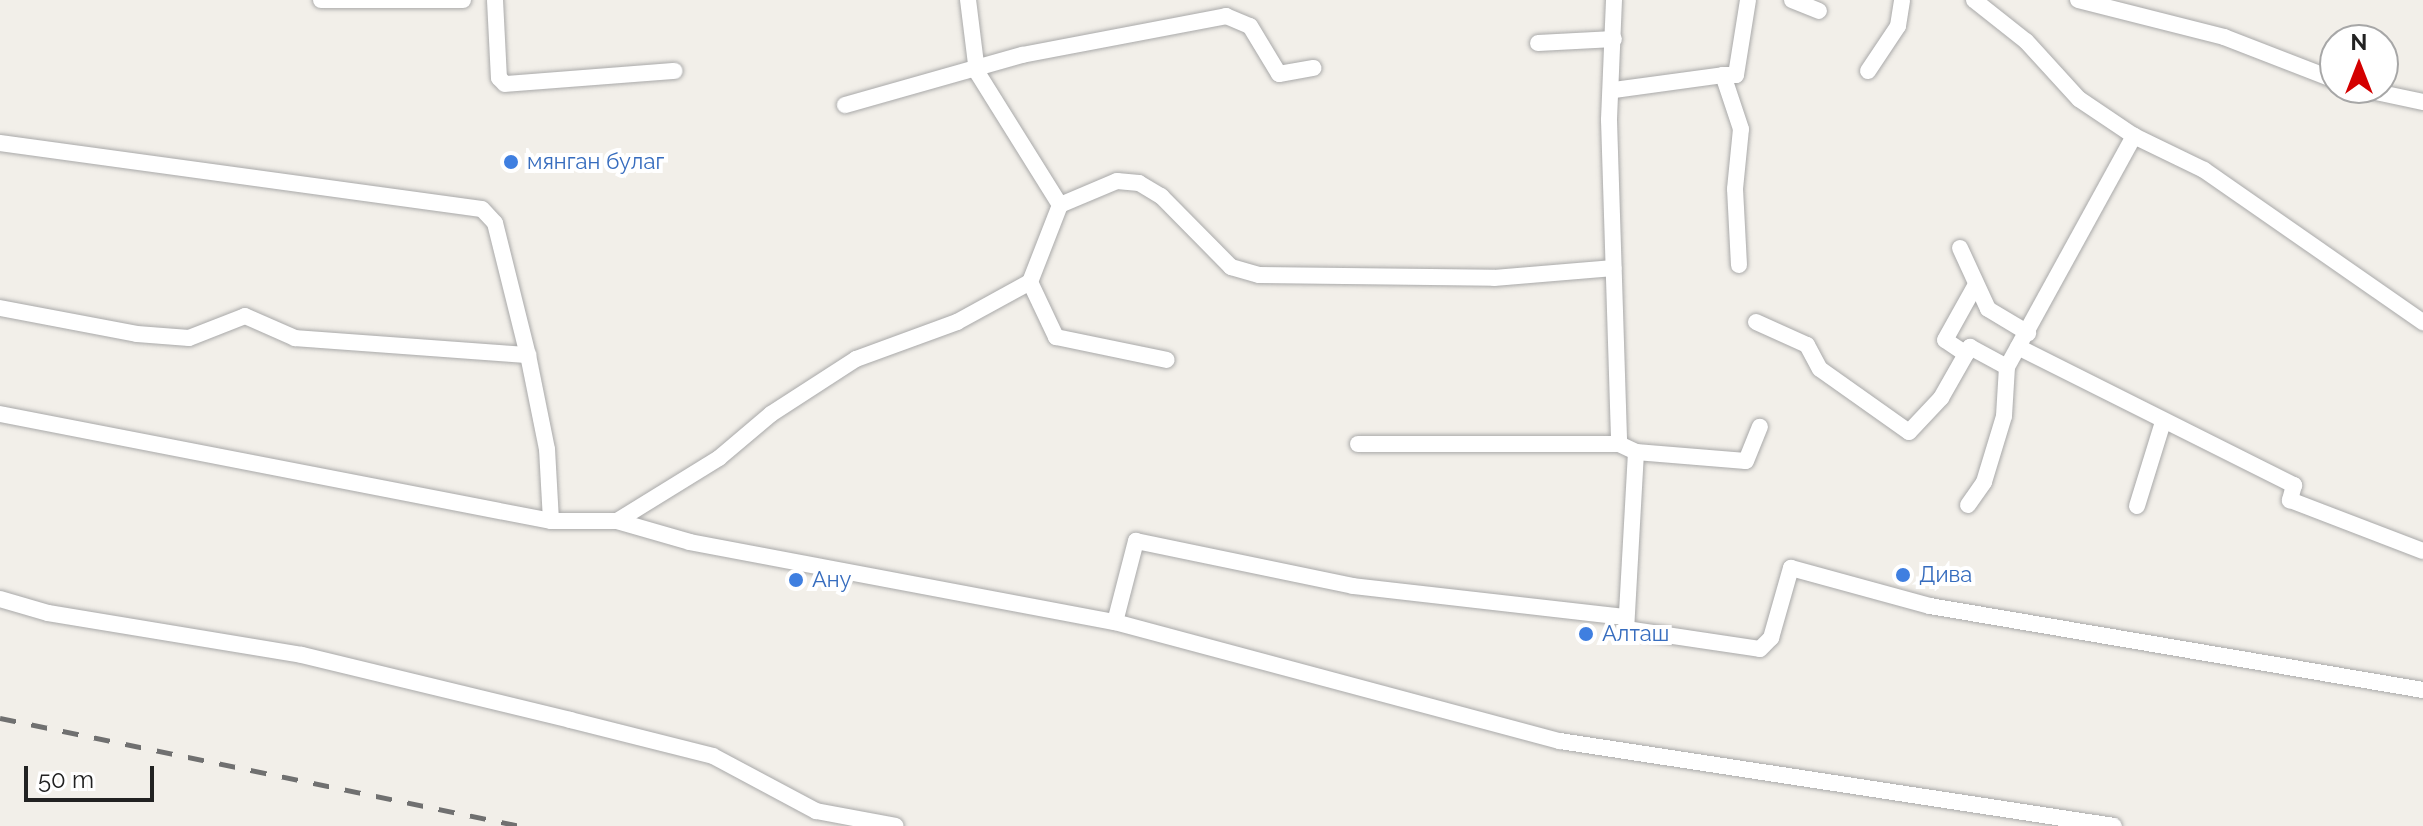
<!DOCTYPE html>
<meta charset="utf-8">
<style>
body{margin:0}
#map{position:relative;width:2423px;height:826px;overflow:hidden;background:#f2efe9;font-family:Raleway,sans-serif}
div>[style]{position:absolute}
.roads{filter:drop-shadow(0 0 2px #a9a9a9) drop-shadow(0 0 2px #a9a9a9)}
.minor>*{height:16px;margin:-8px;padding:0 8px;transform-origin:8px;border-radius:8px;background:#fff}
.rail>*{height:5px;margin-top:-2.5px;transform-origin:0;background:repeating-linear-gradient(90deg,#707070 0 16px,transparent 0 32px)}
.dots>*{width:22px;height:22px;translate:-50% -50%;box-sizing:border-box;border:4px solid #fff;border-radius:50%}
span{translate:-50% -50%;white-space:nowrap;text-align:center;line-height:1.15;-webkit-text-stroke:8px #fff;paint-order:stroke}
.shop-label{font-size:22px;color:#366cbe}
.left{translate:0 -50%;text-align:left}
.north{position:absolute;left:2319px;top:24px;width:80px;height:80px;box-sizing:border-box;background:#fff;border:2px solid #a7a7a7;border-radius:50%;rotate:0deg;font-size:22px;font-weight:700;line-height:32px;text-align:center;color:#222}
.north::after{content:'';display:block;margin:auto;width:28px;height:36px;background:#d40000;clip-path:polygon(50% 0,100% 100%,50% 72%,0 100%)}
.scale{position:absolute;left:24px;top:766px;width:130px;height:36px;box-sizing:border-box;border:4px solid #222;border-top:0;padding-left:10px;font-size:24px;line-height:28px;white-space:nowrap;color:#222;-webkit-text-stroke:6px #fff;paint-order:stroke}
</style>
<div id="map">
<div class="roads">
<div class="minor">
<i style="left:321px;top:0;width:142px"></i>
<i style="left:495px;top:0;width:78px;rotate:87.1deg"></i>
<i style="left:499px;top:78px;width:8px;rotate:45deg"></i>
<i style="left:505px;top:84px;width:170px;rotate:-4.4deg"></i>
<i style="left:1614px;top:0;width:120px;rotate:92.4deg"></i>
<i style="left:1609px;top:120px;width:324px;rotate:88.2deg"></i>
<i style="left:1619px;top:444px;width:19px;rotate:25deg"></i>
<i style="left:1636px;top:452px;width:177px;rotate:93.2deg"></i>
<i style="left:1626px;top:629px;width:135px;rotate:8.5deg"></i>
<i style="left:1760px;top:649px;width:16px;rotate:-45deg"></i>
<i style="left:1771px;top:638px;width:73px;rotate:-74.1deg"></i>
<i style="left:1791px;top:568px;width:144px;rotate:15.3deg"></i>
<i style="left:1930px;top:606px;width:500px;rotate:9.67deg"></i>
<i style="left:1792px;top:0;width:29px;rotate:22deg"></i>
<i style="left:1974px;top:0;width:66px;rotate:38.3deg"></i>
<i style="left:2026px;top:41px;width:79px;rotate:47.6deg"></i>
<i style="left:2079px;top:99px;width:66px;rotate:33.9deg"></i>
<i style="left:2134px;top:136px;width:78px;rotate:25.9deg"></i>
<i style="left:2204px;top:170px;width:267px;rotate:34.8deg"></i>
<i style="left:2078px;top:0;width:151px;rotate:14.2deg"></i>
<i style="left:2224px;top:37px;width:119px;rotate:21.2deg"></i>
<i style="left:1538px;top:43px;width:76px;rotate:-3deg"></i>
<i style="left:1868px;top:71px;width:54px;rotate:-56.3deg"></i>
<i style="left:1898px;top:26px;width:26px;rotate:-81deg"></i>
<i style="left:2357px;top:88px;width:67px;rotate:12deg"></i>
<i style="left:1614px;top:90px;width:110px;rotate:-7.8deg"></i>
<i style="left:845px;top:105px;width:184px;rotate:-15.8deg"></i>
<i style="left:1022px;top:55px;width:208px;rotate:-10.8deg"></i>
<i style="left:1226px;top:16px;width:26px;rotate:23deg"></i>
<i style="left:1250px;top:26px;width:56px;rotate:58.9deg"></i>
<i style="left:1279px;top:74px;width:35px;rotate:-10deg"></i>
<i style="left:0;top:143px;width:486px;rotate:7.8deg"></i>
<i style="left:482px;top:209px;width:19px;rotate:47deg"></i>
<i style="left:495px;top:223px;width:136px;rotate:76deg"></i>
<i style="left:528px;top:355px;width:96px;rotate:78.6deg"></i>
<i style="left:547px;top:449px;width:72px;rotate:86.8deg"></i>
<i style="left:1060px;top:205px;width:62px;rotate:-22.8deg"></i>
<i style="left:1117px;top:181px;width:22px;rotate:5deg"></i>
<i style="left:1139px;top:183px;width:26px;rotate:31deg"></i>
<i style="left:1161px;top:196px;width:100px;rotate:45.4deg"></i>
<i style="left:1231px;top:267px;width:29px;rotate:16deg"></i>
<i style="left:1259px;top:275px;width:235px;rotate:0.7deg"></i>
<i style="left:1494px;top:278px;width:120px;rotate:-4.8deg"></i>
<i style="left:1960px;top:248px;width:67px;rotate:65.3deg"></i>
<i style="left:1988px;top:309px;width:47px;rotate:31deg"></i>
<i style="left:1739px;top:265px;width:76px;rotate:-93deg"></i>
<i style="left:1735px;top:189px;width:60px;rotate:-84.3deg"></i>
<i style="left:1741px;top:129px;width:57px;rotate:-108.4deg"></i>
<i style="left:1723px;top:75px;width:13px"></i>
<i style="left:1736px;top:75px;width:76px;rotate:-80.9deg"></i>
<i style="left:1030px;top:282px;width:61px;rotate:64.7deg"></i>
<i style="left:1056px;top:337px;width:113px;rotate:11.7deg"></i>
<i style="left:0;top:308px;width:139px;rotate:10.7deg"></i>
<i style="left:137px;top:334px;width:52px;rotate:4.4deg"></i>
<i style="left:189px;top:338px;width:60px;rotate:-21.4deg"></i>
<i style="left:245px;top:316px;width:55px;rotate:23.7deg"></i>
<i style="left:295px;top:338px;width:234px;rotate:4.2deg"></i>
<i style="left:1756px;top:322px;width:56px;rotate:24.3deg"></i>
<i style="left:1807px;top:345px;width:27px;rotate:62deg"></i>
<i style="left:1820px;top:369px;width:109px;rotate:35.3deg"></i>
<i style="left:1909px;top:432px;width:47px;rotate:-46.7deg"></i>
<i style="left:1941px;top:398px;width:59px;rotate:-60.4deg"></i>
<i style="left:1970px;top:347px;width:42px;rotate:28.4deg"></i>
<i style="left:2007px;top:367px;width:264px;rotate:-61.2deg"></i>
<i style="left:2018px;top:347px;width:309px;rotate:26.6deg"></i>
<i style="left:2294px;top:485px;width:16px;rotate:105deg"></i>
<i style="left:2290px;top:500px;width:142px;rotate:21deg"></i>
<i style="left:1966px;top:354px;width:25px;rotate:-146deg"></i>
<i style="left:1945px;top:340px;width:62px;rotate:-60.9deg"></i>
<i style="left:0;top:414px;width:561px;rotate:10.99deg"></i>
<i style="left:551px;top:521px;width:66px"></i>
<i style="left:617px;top:521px;width:76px;rotate:16deg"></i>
<i style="left:690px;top:542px;width:432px;rotate:10.7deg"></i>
<i style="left:1115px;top:622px;width:461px;rotate:15deg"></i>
<i style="left:1560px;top:741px;width:560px;rotate:8.72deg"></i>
<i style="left:1358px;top:444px;width:261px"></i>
<i style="left:1636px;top:452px;width:110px;rotate:4.7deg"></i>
<i style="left:1746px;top:461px;width:37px;rotate:-68deg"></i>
<i style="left:1968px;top:505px;width:28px;rotate:-55deg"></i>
<i style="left:1984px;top:482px;width:69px;rotate:-73.1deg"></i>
<i style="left:2004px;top:416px;width:49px;rotate:-86.5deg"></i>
<i style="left:2137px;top:506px;width:88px;rotate:-72.8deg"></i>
<i style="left:617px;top:521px;width:120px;rotate:-31.7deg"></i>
<i style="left:719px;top:458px;width:68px;rotate:-40.2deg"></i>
<i style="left:771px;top:414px;width:101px;rotate:-32.9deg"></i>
<i style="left:856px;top:359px;width:108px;rotate:-20.1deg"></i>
<i style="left:957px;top:322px;width:83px;rotate:-28.7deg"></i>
<i style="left:1030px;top:282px;width:83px;rotate:-68.7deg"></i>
<i style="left:1060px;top:205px;width:157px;rotate:-122deg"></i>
<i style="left:977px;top:72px;width:73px;rotate:-97.1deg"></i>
<i style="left:0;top:599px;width:50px;rotate:16.3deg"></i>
<i style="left:48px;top:613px;width:257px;rotate:9.4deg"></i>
<i style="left:302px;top:655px;width:276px;rotate:13.6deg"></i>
<i style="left:570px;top:720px;width:147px;rotate:14.1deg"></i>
<i style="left:713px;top:756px;width:117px;rotate:28.1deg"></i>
<i style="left:816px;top:811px;width:81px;rotate:10.6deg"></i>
<i style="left:1115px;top:622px;width:84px;rotate:-75.5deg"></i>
<i style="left:1136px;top:541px;width:222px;rotate:11.7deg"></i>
<i style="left:1353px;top:586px;width:272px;rotate:6.5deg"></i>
</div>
</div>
<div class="rail">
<i style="left:0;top:718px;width:531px;rotate:11.73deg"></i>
</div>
<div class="dots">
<i style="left:511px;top:162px;background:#3f7fe0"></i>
<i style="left:1903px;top:575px;background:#3f7fe0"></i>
<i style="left:796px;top:580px;background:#3f7fe0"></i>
<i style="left:1586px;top:634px;background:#3f7fe0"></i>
</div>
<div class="shop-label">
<span class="left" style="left:527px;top:162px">мянган булаг</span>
<span class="left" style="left:1919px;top:575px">Дива</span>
<span class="left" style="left:812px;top:580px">Ану</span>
<span class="left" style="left:1602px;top:634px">Алташ</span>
</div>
<div class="north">N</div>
<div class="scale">50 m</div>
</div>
